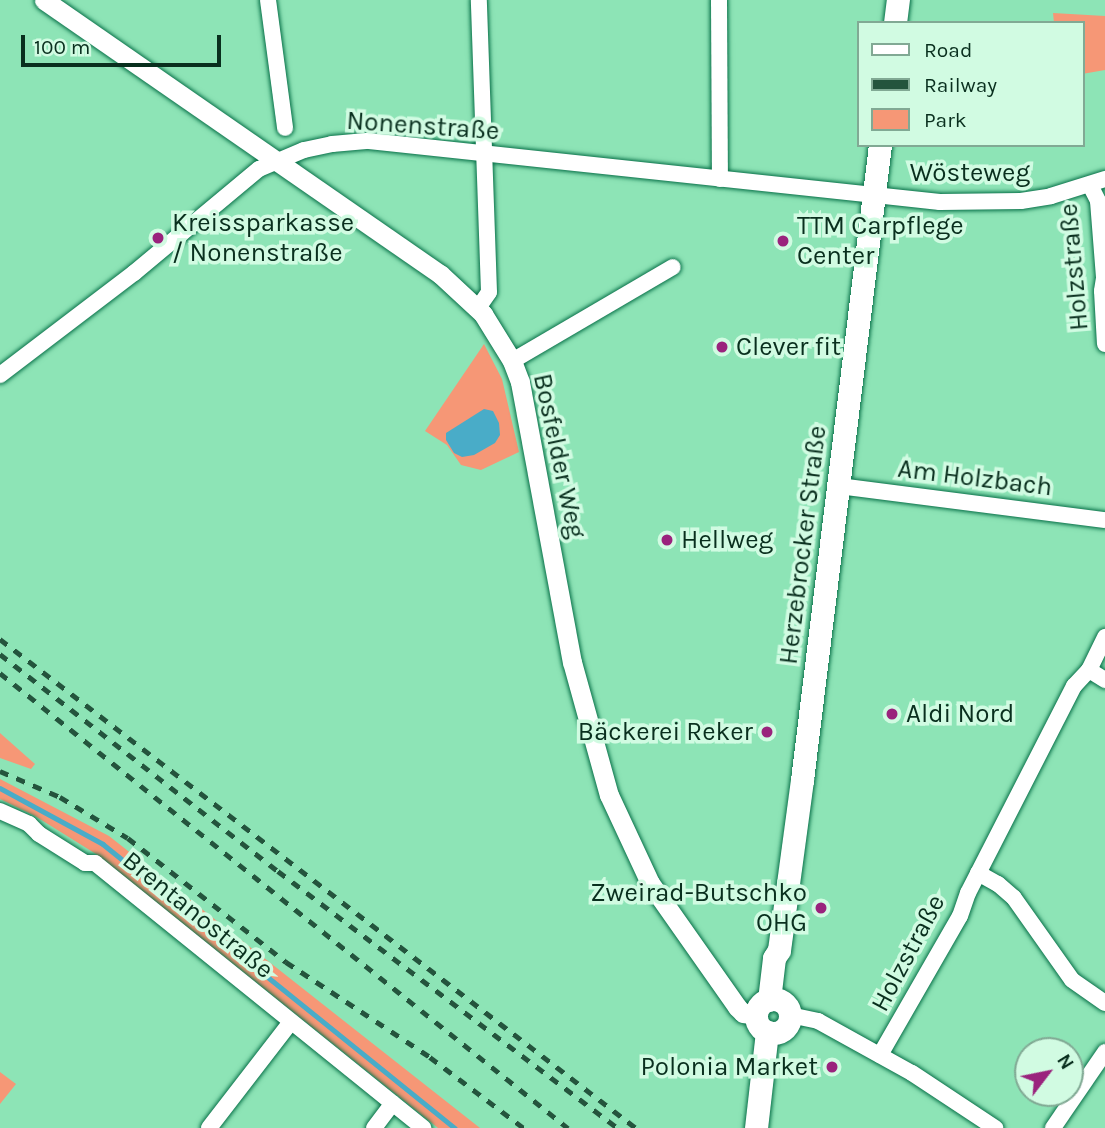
<!DOCTYPE html>
<meta charset="utf-8">
<style>
body{margin:0}
#map{position:relative;width:1105px;height:1128px;overflow:hidden;background:#8de4b6;font-family:Karla,sans-serif}
div>[style]{position:absolute}
.green>*{inset:0;background:#f69776}
.water>*{inset:0;background:#49acc8}
.stream>*{height:4.5px;margin:-2.25px;padding:0 2.25px;transform-origin:2.25px;border-radius:2.25px;background:#49acc8}
.roads{filter:drop-shadow(0 0 2px #077048) drop-shadow(0 0 2px #077048)}
.minor>*{height:16px;margin:-8px;padding:0 8px;transform-origin:8px;border-radius:8px;background:#fff}
.tertiary>*{height:19px;margin:-9.5px;padding:0 9.5px;transform-origin:9.5px;border-radius:9.5px;background:#fff}
.secondary>*{height:23px;margin:-11.5px;padding:0 11.5px;transform-origin:11.5px;border-radius:11.5px;background:#fff}
.secondary>.ring{margin:-11.5px;padding:0;box-sizing:content-box;background:none;border:23px solid #fff;border-radius:50%}
.rail>*{height:4.5px;margin-top:-2.25px;transform-origin:0;background:repeating-linear-gradient(90deg,#24543d 0 9px,transparent 0 18px)}
.dots>*{width:19px;height:19px;translate:-50% -50%;box-sizing:border-box;border:4px solid #d1fbe2;border-radius:50%}
span{translate:-50% -50%;white-space:nowrap;text-align:center;line-height:1.15;-webkit-text-stroke:7px #d1fbe2;paint-order:stroke}
.street-label{font-size:26px;color:#092f1e}
.poi-label{font-size:26px;color:#092f1e}
.left{translate:0 -50%;text-align:left}
.right{translate:-100% -50%;text-align:right}
.legend{position:absolute;left:857px;top:21px;width:228px;height:126px;box-sizing:border-box;background:#d1fbe2;border:2px solid #81a994;margin:0;padding:9px 12px;list-style:none;font-size:21px;color:#092f1e}
.legend li{display:flex;align-items:center;gap:14px;height:35px}
.legend b{width:35px;border:2px solid #81a994}
.north{position:absolute;left:1014px;top:1037px;width:70px;height:70px;box-sizing:border-box;background:#d1fbe2;border:2px solid #81a994;border-radius:50%;rotate:58deg;font-size:19px;font-weight:700;line-height:28px;text-align:center;color:#092f1e}
.north::after{content:'';display:block;margin:auto;width:24px;height:32px;background:#9a237d;clip-path:polygon(50% 0,100% 100%,50% 72%,0 100%)}
.scale{position:absolute;left:21px;top:35px;width:200px;height:32px;box-sizing:border-box;border:4px solid #092f1e;border-top:0;padding-left:9px;font-size:21px;line-height:24px;white-space:nowrap;color:#092f1e;-webkit-text-stroke:5px #d1fbe2;paint-order:stroke}
</style>
<div id="map">
<div class="green">
<i style="clip-path:polygon(1053px 13px,1105px 16px,1105px 70px,1082px 74px,1082px 23px,1054px 23px)"></i>
<i style="clip-path:polygon(484px 344px,502px 379px,519px 452px,481px 470px,461px 465px,447px 445px,425px 431px)"></i>
<i style="clip-path:polygon(0 733px,35px 764px,31px 769px,0 758px)"></i>
<i style="clip-path:polygon(0 779px,109px 836px,480px 1128px,438px 1128px,96px 854px,35px 816px,0 799px)"></i>
<i style="clip-path:polygon(0 1072px,16px 1084px,0 1104px)"></i>
</div>
<div class="water">
<i style="clip-path:polygon(484px 409px,493px 411px,499px 423px,500px 435px,495px 443px,474px 455px,462px 457px,454px 453px,446px 440px,446px 433px)"></i>
</div>
<div class="stream">
<i style="left:0;top:788px;width:117px;rotate:28.5deg"></i>
<i style="left:103px;top:844px;width:452px;rotate:38.9deg"></i>
</div>
<div class="roads">
<div class="minor">
<i style="left:268px;top:0;width:129px;rotate:82.4deg"></i>
<i style="left:719px;top:0;width:179px;rotate:89.7deg"></i>
<i style="left:1090px;top:185px;width:18px;rotate:63deg"></i>
<i style="left:1098px;top:201px;width:77px;rotate:85.5deg"></i>
<i style="left:1104px;top:278px;width:13px;rotate:99deg"></i>
<i style="left:1102px;top:291px;width:53px;rotate:86.8deg"></i>
<i style="left:478px;top:308px;width:19px;rotate:-55deg"></i>
<i style="left:489px;top:292px;width:292px;rotate:-92deg"></i>
<i style="left:512px;top:361px;width:186px;rotate:-30.3deg"></i>
<i style="left:0;top:375px;width:168px;rotate:-37.3deg"></i>
<i style="left:134px;top:273px;width:163px;rotate:-39.8deg"></i>
<i style="left:259px;top:169px;width:49px;rotate:-22.9deg"></i>
<i style="left:304px;top:150px;width:29px;rotate:-12deg"></i>
<i style="left:332px;top:144px;width:37px;rotate:-5deg"></i>
<i style="left:369px;top:141px;width:574px;rotate:6.1deg"></i>
<i style="left:940px;top:202px;width:81px;rotate:-0.7deg"></i>
<i style="left:1021px;top:201px;width:30px;rotate:-9deg"></i>
<i style="left:1051px;top:196px;width:57px;rotate:-17.5deg"></i>
<i style="left:839px;top:486px;width:268px;rotate:7.3deg"></i>
<i style="left:1089px;top:670px;width:19px;rotate:32deg"></i>
<i style="left:0;top:811px;width:32px;rotate:24deg"></i>
<i style="left:29px;top:824px;width:14px;rotate:45deg"></i>
<i style="left:39px;top:834px;width:54px;rotate:32.2deg"></i>
<i style="left:85px;top:863px;width:10px"></i>
<i style="left:95px;top:863px;width:422px;rotate:38.9deg"></i>
<i style="left:978px;top:873px;width:23px;rotate:29deg"></i>
<i style="left:998px;top:884px;width:21px;rotate:41deg"></i>
<i style="left:1014px;top:898px;width:100px;rotate:54.7deg"></i>
<i style="left:1072px;top:980px;width:40px;rotate:34.9deg"></i>
<i style="left:790px;top:1015px;width:29px;rotate:12deg"></i>
<i style="left:818px;top:1021px;width:107px;rotate:29deg"></i>
<i style="left:912px;top:1073px;width:100px;rotate:33.5deg"></i>
<i style="left:880px;top:1055px;width:160px;rotate:-60.1deg"></i>
<i style="left:960px;top:916px;width:24px;rotate:-71deg"></i>
<i style="left:968px;top:893px;width:233px;rotate:-62.9deg"></i>
<i style="left:1074px;top:686px;width:22px;rotate:-47deg"></i>
<i style="left:1089px;top:670px;width:37px;rotate:-64deg"></i>
<i style="left:209px;top:1128px;width:134px;rotate:-52.3deg"></i>
<i style="left:374px;top:1128px;width:31px;rotate:-53deg"></i>
<i style="left:1053px;top:1128px;width:92px;rotate:-55.6deg"></i>
</div>
<div class="tertiary">
<i style="left:44px;top:0;width:482px;rotate:34.7deg"></i>
<i style="left:440px;top:274px;width:59px;rotate:42.9deg"></i>
<i style="left:483px;top:314px;width:55px;rotate:58.3deg"></i>
<i style="left:512px;top:361px;width:22px;rotate:69deg"></i>
<i style="left:520px;top:382px;width:285px;rotate:79.5deg"></i>
<i style="left:572px;top:662px;width:138px;rotate:74.5deg"></i>
<i style="left:609px;top:795px;width:97px;rotate:65deg"></i>
<i style="left:650px;top:883px;width:151px;rotate:54.9deg"></i>
<i style="left:737px;top:1007px;width:8px;rotate:45deg"></i>
<i style="left:743px;top:1013px;width:14px;rotate:8deg"></i>
</div>
<div class="secondary">
<i style="left:895px;top:23px;width:23px;rotate:-83deg"></i>
<i class="ring" style="left:756px;top:999px;width:11px;height:11px"></i>
<i style="left:769px;top:1000px;width:42px;rotate:-83.2deg"></i>
<i style="left:774px;top:958px;width:9px;rotate:-58deg"></i>
<i style="left:779px;top:950px;width:172px;rotate:-82.3deg"></i>
<i style="left:802px;top:780px;width:640px;rotate:-83deg"></i>
<i style="left:756px;top:1128px;width:97px;rotate:-83.5deg"></i>
</div>
</div>
<div class="rail">
<i style="left:0;top:639px;width:802px;rotate:37.56deg"></i>
<i style="left:0;top:654px;width:353px;rotate:38deg"></i>
<i style="left:278px;top:871px;width:426px;rotate:37.1deg"></i>
<i style="left:0;top:673px;width:728px;rotate:38.7deg"></i>
<i style="left:0;top:771px;width:65px;rotate:23.4deg"></i>
<i style="left:60px;top:797px;width:79px;rotate:31.1deg"></i>
<i style="left:128px;top:838px;width:201px;rotate:38.1deg"></i>
<i style="left:286px;top:962px;width:173px;rotate:33.4deg"></i>
<i style="left:430px;top:1057px;width:118px;rotate:37.1deg"></i>
</div>
<div class="dots">
<i style="left:158px;top:238px;background:#9a237d"></i>
<i style="left:783px;top:241px;background:#9a237d"></i>
<i style="left:722px;top:347px;background:#9a237d"></i>
<i style="left:667px;top:540px;background:#9a237d"></i>
<i style="left:892px;top:714px;background:#9a237d"></i>
<i style="left:767px;top:732px;background:#9a237d"></i>
<i style="left:821px;top:908px;background:#9a237d"></i>
<i style="left:832px;top:1067px;background:#9a237d"></i>
</div>
<div class="street-label">
<span style="left:423px;top:126px;rotate:4deg">Nonenstraße</span>
<span style="left:970px;top:173px">Wösteweg</span>
<span style="left:1074px;top:267px;rotate:-95deg">Holzstraße</span>
<span style="left:559px;top:456px;rotate:78deg">Bosfelder Weg</span>
<span style="left:975px;top:478px;rotate:7deg">Am Holzbach</span>
<span style="left:803px;top:545px;rotate:-83deg">Herzebrocker Straße</span>
<span style="left:198px;top:915px;rotate:39deg">Brentanostraße</span>
<span style="left:908px;top:953px;rotate:-62deg">Holzstraße</span>
</div>
<div class="poi-label">
<span class="left" style="left:172px;top:238px">Kreissparkasse<br>/ Nonenstraße</span>
<span class="left" style="left:797px;top:241px">TTM Carpflege<br>Center</span>
<span class="left" style="left:736px;top:347px">Clever fit</span>
<span class="left" style="left:681px;top:540px">Hellweg</span>
<span class="left" style="left:906px;top:714px">Aldi Nord</span>
<span class="right" style="left:753px;top:732px">Bäckerei Reker</span>
<span class="right" style="left:807px;top:908px">Zweirad-Butschko<br>OHG</span>
<span class="right" style="left:818px;top:1067px">Polonia Market</span>
</div>
<ul class="legend">
<li><b style="height:9px;background:#fff"></b>Road</li>
<li><b style="height:9px;background:#24543d"></b>Railway</li>
<li><b style="height:19px;background:#f69776"></b>Park</li>
</ul>
<div class="north">N</div>
<div class="scale">100 m</div>
</div>
